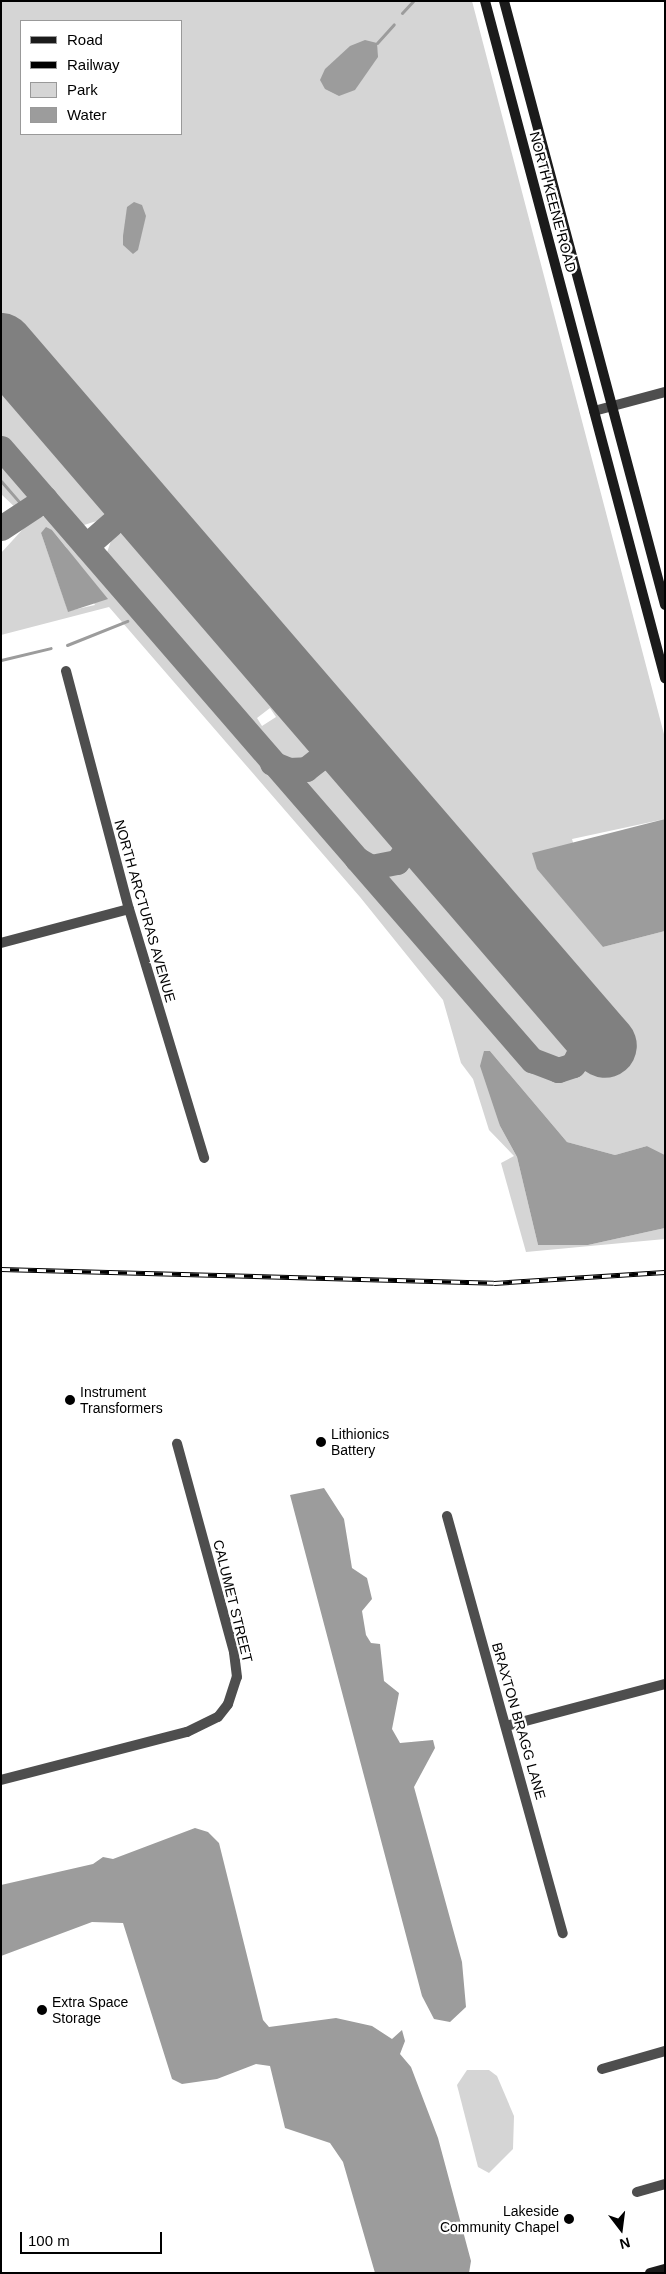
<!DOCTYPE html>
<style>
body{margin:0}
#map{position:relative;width:666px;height:2274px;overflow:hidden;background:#fff;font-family:Arial,sans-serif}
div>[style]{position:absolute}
.green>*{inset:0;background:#d5d5d5}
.water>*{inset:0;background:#9c9c9c}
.stream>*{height:3px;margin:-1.5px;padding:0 1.5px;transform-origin:1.5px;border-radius:1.5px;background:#9c9c9c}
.taxiway>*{height:25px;margin:-12.5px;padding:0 12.5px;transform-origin:12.5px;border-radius:12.5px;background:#808080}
.runway>*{height:64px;margin:-32px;padding:0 32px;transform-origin:32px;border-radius:32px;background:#808080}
.street>*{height:10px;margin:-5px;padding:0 5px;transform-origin:5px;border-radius:5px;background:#4e4e4e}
.secondary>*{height:10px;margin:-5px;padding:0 5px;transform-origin:5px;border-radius:5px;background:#1b1b1b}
.rail>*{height:5px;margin-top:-2.5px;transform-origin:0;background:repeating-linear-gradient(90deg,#fff 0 9px,#000 0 18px);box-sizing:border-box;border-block:1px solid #000}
.dots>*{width:14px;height:14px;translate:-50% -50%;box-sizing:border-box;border:2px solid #fff;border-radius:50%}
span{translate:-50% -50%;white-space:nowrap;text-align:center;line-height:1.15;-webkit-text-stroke:4.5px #fff;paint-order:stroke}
.street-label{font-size:14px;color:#000}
.poi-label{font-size:14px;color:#000}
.left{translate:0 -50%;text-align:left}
.right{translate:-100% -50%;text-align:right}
.frame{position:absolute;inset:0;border:2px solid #000;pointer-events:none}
.legend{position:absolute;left:20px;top:20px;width:162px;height:115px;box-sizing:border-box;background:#fff;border:1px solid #999;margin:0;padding:6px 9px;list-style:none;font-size:15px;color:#000}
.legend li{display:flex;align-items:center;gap:10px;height:25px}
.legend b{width:25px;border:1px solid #999}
.north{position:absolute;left:596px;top:2204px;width:50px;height:50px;-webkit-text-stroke:4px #fff;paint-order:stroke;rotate:165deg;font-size:14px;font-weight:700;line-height:20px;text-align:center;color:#000}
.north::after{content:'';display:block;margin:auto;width:18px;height:22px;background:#000;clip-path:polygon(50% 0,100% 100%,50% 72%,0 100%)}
.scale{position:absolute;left:20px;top:2232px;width:142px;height:22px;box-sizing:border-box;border:2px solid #000;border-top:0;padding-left:6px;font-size:15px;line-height:18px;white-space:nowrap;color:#000;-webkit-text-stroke:4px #fff;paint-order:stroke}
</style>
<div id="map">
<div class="green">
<i style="clip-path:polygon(evenodd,1px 1px,472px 1px,665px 738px,665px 819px,572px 839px,603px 947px,665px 931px,665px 1155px,647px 1146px,615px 1155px,567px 1142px,490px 1051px,500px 1126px,517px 1157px,538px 1245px,588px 1245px,665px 1228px,665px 1239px,526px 1252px,501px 1163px,514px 1156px,489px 1130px,473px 1079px,461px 1063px,443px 1000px,360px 897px,109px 607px,1px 635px,1px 553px,34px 517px,50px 516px,530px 1068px,542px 1075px,562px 1077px,578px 1070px,619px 1036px,1px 320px,1px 1px,21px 21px,181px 21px,181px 134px,21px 134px,21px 21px,1px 1px,52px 530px,66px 547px,95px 605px,68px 611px,41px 533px,52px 530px)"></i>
<i style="clip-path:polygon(1px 370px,106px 491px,107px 510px,100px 520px,84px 525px,75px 523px,1px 437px)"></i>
<i style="clip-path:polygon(1px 457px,30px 494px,29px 502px,19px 511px,1px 494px)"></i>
<i style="clip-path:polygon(evenodd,127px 530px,141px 533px,310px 729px,312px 746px,306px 757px,292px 763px,277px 758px,105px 558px,112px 538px,127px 530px,270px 708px,276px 717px,262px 726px,257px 718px,270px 708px)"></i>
<i style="clip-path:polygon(336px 760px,399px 832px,395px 853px,379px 859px,362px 854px,297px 780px,315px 776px)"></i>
<i style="clip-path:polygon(421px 857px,576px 1037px,577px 1052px,567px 1061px,552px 1064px,538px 1058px,382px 877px,406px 869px)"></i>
<i style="clip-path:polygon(467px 2070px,489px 2070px,497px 2076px,514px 2116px,513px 2149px,489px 2173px,478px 2167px,457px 2085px)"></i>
</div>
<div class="water">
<i style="clip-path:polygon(365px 40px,377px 43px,378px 57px,355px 90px,339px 96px,325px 89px,320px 80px,325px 69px,350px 46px)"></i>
<i style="clip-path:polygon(134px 202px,142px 205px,146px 216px,138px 250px,133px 254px,123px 245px,123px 236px,127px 207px)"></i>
<i style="clip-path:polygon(46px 527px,52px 530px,108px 599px,68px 612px,41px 533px)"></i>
<i style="clip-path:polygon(665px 819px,665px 931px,603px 947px,537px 869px,532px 853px)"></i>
<i style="clip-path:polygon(484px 1051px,490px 1051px,567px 1142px,615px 1155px,647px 1146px,665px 1155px,665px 1228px,588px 1245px,538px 1245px,517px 1157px,500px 1126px,480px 1066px)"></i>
<i style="clip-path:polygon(324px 1488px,344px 1519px,352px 1568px,367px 1578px,372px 1599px,362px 1611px,366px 1635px,371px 1643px,380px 1644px,384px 1681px,399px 1693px,392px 1729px,400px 1743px,433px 1740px,435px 1748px,414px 1787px,462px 1962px,466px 2007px,450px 2022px,434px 2019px,422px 1996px,290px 1495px)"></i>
<i style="clip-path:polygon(195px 1828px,208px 1832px,219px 1843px,263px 2020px,269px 2027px,336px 2018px,372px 2026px,392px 2039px,402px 2030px,405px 2041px,400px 2054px,411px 2067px,438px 2138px,471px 2261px,469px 2273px,375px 2273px,343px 2162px,330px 2143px,285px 2128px,270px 2066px,256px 2064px,217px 2079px,182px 2084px,172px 2079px,123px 1923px,92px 1922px,1px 1956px,1px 1885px,93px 1864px,103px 1857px,113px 1859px)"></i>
</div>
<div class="stream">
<i style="left:402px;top:13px;width:16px;rotate:-47deg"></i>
<i style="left:377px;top:43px;width:25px;rotate:-48deg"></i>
<i style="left:1px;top:481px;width:29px;rotate:49deg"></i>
<i style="left:67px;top:645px;width:65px;rotate:-21.8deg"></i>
<i style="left:1px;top:660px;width:51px;rotate:-13.5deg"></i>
</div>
<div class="taxiway">
<i style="left:1px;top:448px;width:544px;rotate:49.1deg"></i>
<i style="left:357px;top:859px;width:16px;rotate:30deg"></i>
<i style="left:371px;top:867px;width:26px;rotate:-11deg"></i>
<i style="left:397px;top:862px;width:24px;rotate:-54deg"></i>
<i style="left:411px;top:843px;width:24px;rotate:-95deg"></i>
<i style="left:1px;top:528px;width:53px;rotate:-33.4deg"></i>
<i style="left:86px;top:546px;width:68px;rotate:-41.4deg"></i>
<i style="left:272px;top:763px;width:18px;rotate:22deg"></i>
<i style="left:289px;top:770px;width:17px;rotate:-3deg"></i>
<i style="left:306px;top:769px;width:16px;rotate:-38deg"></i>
<i style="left:319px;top:759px;width:13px;rotate:-58deg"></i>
<i style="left:326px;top:748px;width:30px;rotate:-98deg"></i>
<i style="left:357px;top:859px;width:267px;rotate:49deg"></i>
<i style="left:532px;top:1060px;width:28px;rotate:21deg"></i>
<i style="left:558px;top:1070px;width:16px;rotate:-18deg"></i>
<i style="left:573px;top:1065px;width:28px;rotate:-63deg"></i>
<i style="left:586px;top:1040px;width:21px;rotate:-101deg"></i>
</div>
<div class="runway">
<i style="left:1px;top:345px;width:925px;rotate:49.25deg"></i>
</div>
<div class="street">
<i style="left:594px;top:411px;width:73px;rotate:-15deg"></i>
<i style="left:66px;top:671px;width:246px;rotate:75.2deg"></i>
<i style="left:129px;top:909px;width:260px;rotate:73.2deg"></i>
<i style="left:1px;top:943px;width:132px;rotate:-14.9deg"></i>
<i style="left:447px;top:1516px;width:433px;rotate:74.5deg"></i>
<i style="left:506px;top:1726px;width:164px;rotate:-14.8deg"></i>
<i style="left:1px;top:1780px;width:192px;rotate:-14.5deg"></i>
<i style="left:187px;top:1732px;width:34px;rotate:-26deg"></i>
<i style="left:218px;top:1717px;width:16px;rotate:-52deg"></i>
<i style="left:228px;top:1704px;width:28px;rotate:-72deg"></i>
<i style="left:237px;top:1677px;width:25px;rotate:-97deg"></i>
<i style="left:234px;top:1652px;width:216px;rotate:-105.3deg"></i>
<i style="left:602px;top:2069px;width:66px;rotate:-15.9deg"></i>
<i style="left:637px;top:2192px;width:29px;rotate:-16deg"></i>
</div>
<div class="secondary">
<i style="left:485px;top:1px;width:701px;rotate:75.11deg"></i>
<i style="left:504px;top:1px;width:625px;rotate:75.07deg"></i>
<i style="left:650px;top:2273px;width:16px;rotate:-15deg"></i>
</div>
<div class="rail">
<i style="left:1px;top:1269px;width:493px;rotate:1.6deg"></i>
<i style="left:494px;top:1283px;width:171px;rotate:-3.7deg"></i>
</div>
<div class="dots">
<i style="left:70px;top:1400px;background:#000"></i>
<i style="left:321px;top:1442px;background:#000"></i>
<i style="left:42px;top:2010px;background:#000"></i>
<i style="left:569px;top:2219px;background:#000"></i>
</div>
<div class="street-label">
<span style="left:553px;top:202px;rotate:75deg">NORTH KEENE ROAD</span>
<span style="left:145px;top:911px;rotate:74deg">NORTH ARCTURAS AVENUE</span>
<span style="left:233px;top:1601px;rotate:76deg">CALUMET STREET</span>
<span style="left:519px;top:1721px;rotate:74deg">BRAXTON BRAGG LANE</span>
</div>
<div class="poi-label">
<span class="left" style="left:80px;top:1400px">Instrument<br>Transformers</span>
<span class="left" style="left:331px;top:1442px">Lithionics<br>Battery</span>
<span class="left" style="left:52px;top:2010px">Extra Space<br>Storage</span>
<span class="right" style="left:559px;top:2219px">Lakeside<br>Community Chapel</span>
</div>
<div class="frame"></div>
<ul class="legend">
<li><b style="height:6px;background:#1b1b1b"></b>Road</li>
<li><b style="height:6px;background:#000"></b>Railway</li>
<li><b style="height:14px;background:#d5d5d5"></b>Park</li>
<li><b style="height:14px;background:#9c9c9c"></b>Water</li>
</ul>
<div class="north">N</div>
<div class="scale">100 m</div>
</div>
